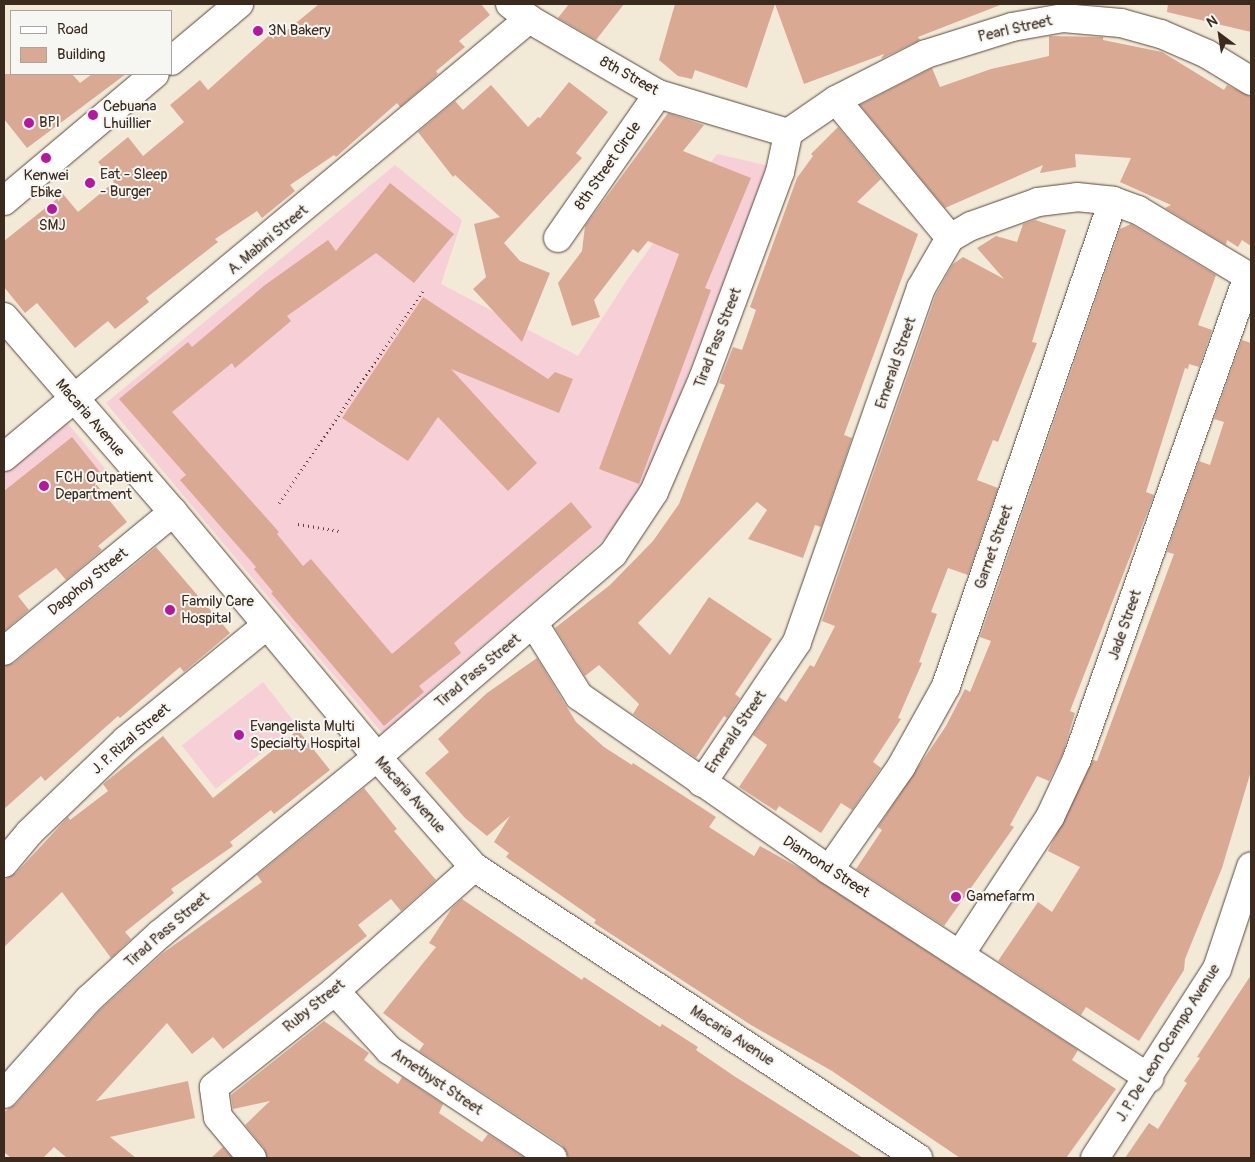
<!DOCTYPE html>
<style>
body{margin:0}
#map{position:relative;width:1255px;height:1162px;overflow:hidden;background:#f3e9d7;font-family:Pangolin,sans-serif}
div>[style]{position:absolute}
.built>*{inset:0;background:#f6cfd7;transform-origin:0 0}
.building>*{inset:0;background:#daa994}
.path>*{height:3px;margin-top:-1.5px;transform-origin:0;background:repeating-linear-gradient(90deg,#57473a 0 1px,transparent 0 5px)}
.roads{filter:drop-shadow(0 0 1px #57473a) drop-shadow(0 0 1px #57473a)}
.street>*{height:28px;margin:-14px;padding:0 14px;transform-origin:14px;border-radius:14px;background:#fff}
.secondary>*{height:28px;margin:-14px;padding:0 14px;transform-origin:14px;border-radius:14px;background:#fff}
.dots>*{width:14px;height:14px;translate:-50% -50%;box-sizing:border-box;border:2px solid #f6f6f2;border-radius:50%}
span{translate:-50% -50%;white-space:nowrap;text-align:center;line-height:1.15;-webkit-text-stroke:4px #f6f6f2;paint-order:stroke}
.street-label{font-size:15px;color:#3b2a1e}
.poi-label{font-size:15px;color:#3b2a1e}
.left{translate:0 -50%;text-align:left}
.frame{position:absolute;inset:0;border:5px solid #3b2a1e;pointer-events:none}
.legend{position:absolute;left:10px;top:10px;width:162px;height:65px;box-sizing:border-box;background:#f6f6f2;border:1px solid #aba49d;margin:0;padding:6px 9px;list-style:none;font-size:15px;color:#3b2a1e}
.legend li{display:flex;align-items:center;gap:10px;height:25px}
.legend b{width:25px;border:1px solid #aba49d}
.north{position:absolute;left:1195px;top:10px;width:50px;height:50px;-webkit-text-stroke:4px #f6f6f2;paint-order:stroke;rotate:329deg;font-size:14px;font-weight:700;line-height:20px;text-align:center;color:#3b2a1e}
.north::after{content:'';display:block;margin:auto;width:18px;height:22px;background:#3b2a1e;clip-path:polygon(50% 0,100% 100%,50% 72%,0 100%)}
</style>
<div id="map">
<div class="built">
<i style="clip-path:polygon(717px 154px,769px 166px,634px 513px,382px 733px,106px 403px,395px 165px,462px 220px,441px 284px,578px 356px,627px 280px)"></i>
<i style="clip-path:polygon(65px 420px,106px 470px,27px 532px,4px 503px,4px 469px)"></i>
<i style="left:263px;top:682px;width:55px;height:103px;rotate:52deg"></i>
</div>
<div class="building">
<i style="clip-path:polygon(319px 4px,481px 4px,490px 15px,459px 41px,465px 47px,436px 71px,438px 74px,435px 77px,400px 107px,397px 103px,336px 157px,334px 155px,290px 185px,295px 191px,262px 218px,257px 211px,215px 239px,218px 242px,146px 298px,149px 302px,115px 329px,108px 321px,75px 348px,37px 303px,25px 313px,4px 287px,4px 241px,63px 194px,78px 212px,114px 182px,98px 162px,128px 137px,143px 156px,184px 122px,170px 105px,200px 80px,208px 90px,274px 31px,279px 37px)"></i>
<i style="clip-path:polygon(569px 4px,624px 4px,596px 40px,558px 18px)"></i>
<i style="clip-path:polygon(675px 4px,775px 4px,747px 88px,695px 70px,692px 79px,678px 76px,659px 60px)"></i>
<i style="clip-path:polygon(775px 4px,1000px 4px,1000px 5px,918px 37px,920px 40px,881px 59px,884px 54px,804px 84px)"></i>
<i style="clip-path:polygon(1168px 4px,1251px 4px,1251px 32px,1167px 12px)"></i>
<i style="clip-path:polygon(1049px 36px,1103px 37px,1103px 40px,1162px 52px,1224px 90px,1227px 85px,1251px 97px,1251px 246px,1242px 240px,1238px 247px,1227px 240px,1226px 245px,1165px 208px,1171px 205px,1120px 182px,1131px 158px,1075px 154px,1076px 167px,1040px 173px,1043px 165px,945px 208px,860px 105px,932px 68px,940px 87px,991px 69px,1049px 56px)"></i>
<i style="clip-path:polygon(4px 74px,72px 74px,80px 83px,92px 74px,126px 74px,27px 148px,4px 119px)"></i>
<i style="clip-path:polygon(569px 82px,608px 112px,576px 153px,582px 158px,504px 243px,520px 261px,550px 273px,522px 342px,473px 289px,486px 277px,474px 224px,500px 217px,455px 175px,453px 177px,418px 132px,455px 101px,463px 110px,491px 85px,528px 127px,538px 117px,540px 118px)"></i>
<i style="clip-path:polygon(668px 113px,704px 125px,683px 151px,751px 178px,705px 288px,711px 290px,639px 484px,599px 469px,679px 254px,648px 241px,638px 253px,633px 249px,594px 300px,600px 317px,572px 326px,558px 283px,582px 251px,585px 226px)"></i>
<i style="clip-path:polygon(838px 127px,881px 179px,857px 202px,918px 234px,844px 435px,852px 438px,821px 527px,815px 525px,803px 558px,748px 539px,767px 510px,757px 502px,638px 623px,670px 655px,709px 597px,772px 639px,735px 694px,740px 698px,727px 718px,724px 716px,696px 758px,633px 714px,639px 704px,599px 665px,585px 676px,555px 628px,610px 585px,653px 541px,679px 504px,725px 385px,719px 383px,733px 347px,742px 350px,756px 310px,750px 307px,797px 178px,813px 156px,811px 154px)"></i>
<i style="clip-path:polygon(390px 183px,454px 234px,414px 283px,376px 253px,287px 316px,291px 321px,235px 368px,232px 363px,172px 412px,279px 532px,277px 534px,303px 566px,311px 559px,392px 654px,571px 502px,592px 527px,454px 643px,461px 653px,419px 686px,424px 692px,384px 726px,271px 593px,273px 592px,254px 569px,256px 567px,180px 480px,186px 475px,119px 399px,188px 342px,192px 347px,265px 285px,328px 240px,336px 251px)"></i>
<i style="clip-path:polygon(1035px 220px,1066px 230px,1032px 342px,1037px 343px,998px 442px,993px 440px,977px 480px,998px 488px,968px 575px,948px 568px,931px 612px,937px 614px,919px 662px,922px 663px,898px 718px,901px 719px,873px 762px,881px 768px,852px 810px,841px 803px,821px 833px,779px 806px,776px 811px,739px 787px,767px 745px,753px 735px,779px 697px,786px 702px,810px 665px,814px 667px,835px 626px,822px 621px,936px 294px,953px 264px,963px 257px,1004px 279px,977px 248px,996px 236px,1017px 242px,1023px 224px)"></i>
<i style="clip-path:polygon(1131px 224px,1216px 275px,1198px 325px,1212px 330px,1199px 367px,1189px 364px,1188px 369px,1185px 368px,1146px 492px,1154px 495px,1070px 711px,1075px 713px,1063px 753px,1049px 781px,1037px 776px,1010px 825px,1014px 827px,944px 926px,856px 869px,882px 830px,878px 827px,946px 726px,965px 689px,970px 692px,991px 641px,980px 637px,1120px 229px)"></i>
<i style="clip-path:polygon(423px 297px,548px 379px,555px 372px,573px 379px,559px 413px,451px 369px,537px 463px,508px 491px,438px 417px,408px 461px,342px 418px)"></i>
<i style="clip-path:polygon(1242px 340px,1251px 343px,1251px 771px,1222px 868px,1185px 959px,1184px 970px,1139px 1041px,1086px 1007px,1081px 1015px,998px 961px,1038px 902px,1052px 912px,1080px 867px,1048px 851px,1093px 760px,1097px 761px,1174px 554px,1167px 552px,1199px 461px,1210px 465px,1224px 422px,1214px 419px)"></i>
<i style="clip-path:polygon(72px 437px,100px 472px,92px 479px,127px 522px,98px 546px,102px 550px,66px 580px,56px 568px,18px 596px,29px 610px,4px 631px,4px 491px)"></i>
<i style="clip-path:polygon(156px 547px,230px 633px,184px 672px,180px 667px,120px 718px,118px 716px,45px 781px,41px 776px,4px 809px,4px 666px,14px 663px)"></i>
<i style="clip-path:polygon(537px 658px,576px 722px,604px 747px,632px 765px,633px 763px,716px 817px,709px 827px,754px 856px,760px 846px,801px 869px,1078px 1050px,1072px 1060px,1116px 1089px,1066px 1158px,960px 1158px,832px 1071px,751px 1025px,594px 923px,596px 920px,506px 857px,509px 853px,494px 842px,510px 816px,487px 836px,465px 818px,425px 773px,449px 752px,438px 739px,487px 693px)"></i>
<i style="clip-path:polygon(298px 730px,330px 770px,274px 814px,271px 810px,230px 842px,233px 846px,171px 889px,174px 893px,125px 932px,131px 939px,111px 958px,62px 892px,4px 947px,4px 880px,16px 873px,68px 817px,70px 820px,108px 791px,103px 784px,163px 736px,213px 798px)"></i>
<i style="clip-path:polygon(364px 788px,397px 829px,394px 831px,436px 880px,401px 911px,391px 899px,358px 925px,367px 936px,223px 1049px,213px 1037px,192px 1054px,167px 1023px,96px 1101px,188px 1081px,195px 1118px,110px 1137px,136px 1158px,67px 1158px,54px 1147px,43px 1158px,11px 1158px,4px 1152px,4px 1112px,16px 1104px,100px 1010px,163px 953px,262px 882px,257px 875px)"></i>
<i style="clip-path:polygon(462px 899px,582px 980px,584px 977px,660px 1027px,662px 1024px,698px 1047px,696px 1050px,734px 1076px,863px 1158px,569px 1158px,562px 1145px,419px 1051px,424px 1044px,383px 1013px,436px 947px,429px 943px,452px 908px)"></i>
<i style="clip-path:polygon(1251px 975px,1251px 1158px,1125px 1158px,1149px 1123px,1158px 1129px,1187px 1083px,1184px 1081px,1200px 1058px,1197px 1057px)"></i>
<i style="clip-path:polygon(324px 1021px,369px 1053px,364px 1060px,398px 1084px,402px 1077px,443px 1104px,439px 1113px,482px 1142px,488px 1134px,525px 1158px,267px 1158px,264px 1148px,245px 1125px,270px 1101px,233px 1109px,231px 1095px)"></i>
<i style="clip-path:polygon(223px 1147px,232px 1158px,211px 1158px)"></i>
</div>
<div class="path">
<i style="left:279px;top:503px;width:256px;rotate:-55.8deg"></i>
<i style="left:298px;top:524px;width:42px;rotate:9.7deg"></i>
</div>
<div class="roads">
<div class="street">
<i style="left:510px;top:4px;width:24px;rotate:38deg"></i>
<i style="left:529px;top:19px;width:149px;rotate:30.2deg"></i>
<i style="left:658px;top:94px;width:136px;rotate:16.7deg"></i>
<i style="left:836px;top:100px;width:179px;rotate:50.4deg"></i>
<i style="left:788px;top:133px;width:58px;rotate:-34.5deg"></i>
<i style="left:836px;top:100px;width:101px;rotate:-27.1deg"></i>
<i style="left:926px;top:54px;width:90px;rotate:-17.4deg"></i>
<i style="left:1012px;top:27px;width:52px;rotate:-10deg"></i>
<i style="left:1063px;top:18px;width:58px;rotate:4.9deg"></i>
<i style="left:1121px;top:23px;width:41px;rotate:15.4deg"></i>
<i style="left:1161px;top:34px;width:50px;rotate:23.5deg"></i>
<i style="left:1207px;top:54px;width:52px;rotate:31.5deg"></i>
<i style="left:558px;top:238px;width:175px;rotate:-55.2deg"></i>
<i style="left:4px;top:457px;width:684px;rotate:-39.84deg"></i>
<i style="left:534px;top:624px;width:85px;rotate:58deg"></i>
<i style="left:579px;top:696px;width:305px;rotate:34.8deg"></i>
<i style="left:829px;top:870px;width:382px;rotate:33deg"></i>
<i style="left:4px;top:651px;width:219px;rotate:-39.4deg"></i>
<i style="left:702px;top:783px;width:170px;rotate:-56deg"></i>
<i style="left:797px;top:642px;width:375px;rotate:-70.7deg"></i>
<i style="left:921px;top:288px;width:58px;rotate:-59.9deg"></i>
<i style="left:950px;top:238px;width:24px;rotate:-30deg"></i>
<i style="left:971px;top:226px;width:71px;rotate:-19.7deg"></i>
<i style="left:1038px;top:202px;width:39px;rotate:-7deg"></i>
<i style="left:1077px;top:197px;width:36px;rotate:6deg"></i>
<i style="left:1113px;top:201px;width:27px;rotate:20deg"></i>
<i style="left:1138px;top:210px;width:132px;rotate:31deg"></i>
<i style="left:4px;top:863px;width:39px;rotate:-50deg"></i>
<i style="left:29px;top:833px;width:134px;rotate:-43.8deg"></i>
<i style="left:126px;top:740px;width:182px;rotate:-39.2deg"></i>
<i style="left:829px;top:870px;width:126px;rotate:-55deg"></i>
<i style="left:901px;top:767px;width:93px;rotate:-60.9deg"></i>
<i style="left:946px;top:686px;width:513px;rotate:-71deg"></i>
<i style="left:961px;top:953px;width:163px;rotate:-56.8deg"></i>
<i style="left:1050px;top:817px;width:64px;rotate:-65deg"></i>
<i style="left:1077px;top:759px;width:512px;rotate:-70.5deg"></i>
<i style="left:335px;top:991px;width:80px;rotate:47.5deg"></i>
<i style="left:389px;top:1050px;width:196px;rotate:33.4deg"></i>
<i style="left:4px;top:1094px;width:127px;rotate:-48.2deg"></i>
<i style="left:89px;top:999px;width:96px;rotate:-42.5deg"></i>
<i style="left:160px;top:934px;width:280px;rotate:-39.2deg"></i>
<i style="left:377px;top:757px;width:311px;rotate:-40.7deg"></i>
<i style="left:613px;top:554px;width:74px;rotate:-56.5deg"></i>
<i style="left:654px;top:492px;width:123px;rotate:-66.6deg"></i>
<i style="left:703px;top:379px;width:221px;rotate:-69.6deg"></i>
<i style="left:780px;top:172px;width:40px;rotate:-78deg"></i>
<i style="left:252px;top:1158px;width:53px;rotate:-129.7deg"></i>
<i style="left:218px;top:1117px;width:30px;rotate:-98deg"></i>
<i style="left:214px;top:1087px;width:154px;rotate:-38.4deg"></i>
<i style="left:335px;top:991px;width:186px;rotate:-41.7deg"></i>
<i style="left:1095px;top:1158px;width:225px;rotate:-57.2deg"></i>
<i style="left:1217px;top:969px;width:108px;rotate:-71.6deg"></i>
</div>
<div class="secondary">
<i style="left:171px;top:61px;width:89px;rotate:-40deg"></i>
<i style="left:4px;top:201px;width:197px;rotate:-40.1deg"></i>
<i style="left:4px;top:317px;width:258px;rotate:49.1deg"></i>
<i style="left:173px;top:512px;width:319px;rotate:50.2deg"></i>
<i style="left:377px;top:757px;width:147px;rotate:48.6deg"></i>
<i style="left:474px;top:867px;width:531px;rotate:33.24deg"></i>
</div>
</div>
<div class="dots">
<i style="left:258px;top:31px;background:#b5179e"></i>
<i style="left:93px;top:115px;background:#b5179e"></i>
<i style="left:29px;top:123px;background:#b5179e"></i>
<i style="left:46px;top:158px;background:#b5179e"></i>
<i style="left:90px;top:183px;background:#b5179e"></i>
<i style="left:52px;top:209px;background:#b5179e"></i>
<i style="left:44px;top:486px;background:#b5179e"></i>
<i style="left:170px;top:610px;background:#b5179e"></i>
<i style="left:239px;top:735px;background:#b5179e"></i>
<i style="left:956px;top:897px;background:#b5179e"></i>
</div>
<div class="street-label">
<span style="left:1015px;top:29px;rotate:-13deg">Pearl Street</span>
<span style="left:629px;top:76px;rotate:29deg">8th Street</span>
<span style="left:608px;top:166px;rotate:-55deg">8th Street Circle</span>
<span style="left:268px;top:240px;rotate:-40deg">A. Mabini Street</span>
<span style="left:718px;top:338px;rotate:-69deg">Tirad Pass Street</span>
<span style="left:896px;top:363px;rotate:-71deg">Emerald Street</span>
<span style="left:90px;top:418px;rotate:49deg">Macaria Avenue</span>
<span style="left:994px;top:547px;rotate:-71deg">Garnet Street</span>
<span style="left:88px;top:582px;rotate:-39deg">Dagohoy Street</span>
<span style="left:1125px;top:625px;rotate:-71deg">Jade Street</span>
<span style="left:478px;top:671px;rotate:-40deg">Tirad Pass Street</span>
<span style="left:736px;top:732px;rotate:-56deg">Emerald Street</span>
<span style="left:131px;top:739px;rotate:-41deg">J. P. Rizal Street</span>
<span style="left:410px;top:795px;rotate:48deg">Macaria Avenue</span>
<span style="left:826px;top:867px;rotate:33deg">Diamond Street</span>
<span style="left:167px;top:930px;rotate:-41deg">Tirad Pass Street</span>
<span style="left:314px;top:1006px;rotate:-39deg">Ruby Street</span>
<span style="left:732px;top:1036px;rotate:33deg">Macaria Avenue</span>
<span style="left:1168px;top:1043px;rotate:-58deg">J. P. De Leon Ocampo Avenue</span>
<span style="left:437px;top:1082px;rotate:34deg">Amethyst Street</span>
</div>
<div class="poi-label">
<span class="left" style="left:268px;top:31px">3N Bakery</span>
<span class="left" style="left:103px;top:115px">Cebuana<br>Lhuillier</span>
<span class="left" style="left:39px;top:123px">BPI</span>
<span class="left" style="left:100px;top:183px">Eat - Sleep<br>- Burger</span>
<span style="left:46px;top:184px">Kenwei<br>Ebike</span>
<span style="left:52px;top:226px">SMJ</span>
<span class="left" style="left:55px;top:486px">FCH Outpatient<br>Department</span>
<span class="left" style="left:181px;top:610px">Family Care<br>Hospital</span>
<span class="left" style="left:250px;top:735px">Evangelista Multi<br>Specialty Hospital</span>
<span class="left" style="left:966px;top:897px">Gamefarm</span>
</div>
<div class="frame"></div>
<ul class="legend">
<li><b style="height:6px;background:#fff"></b>Road</li>
<li><b style="height:14px;background:#daa994"></b>Building</li>
</ul>
<div class="north">N</div>
</div>
